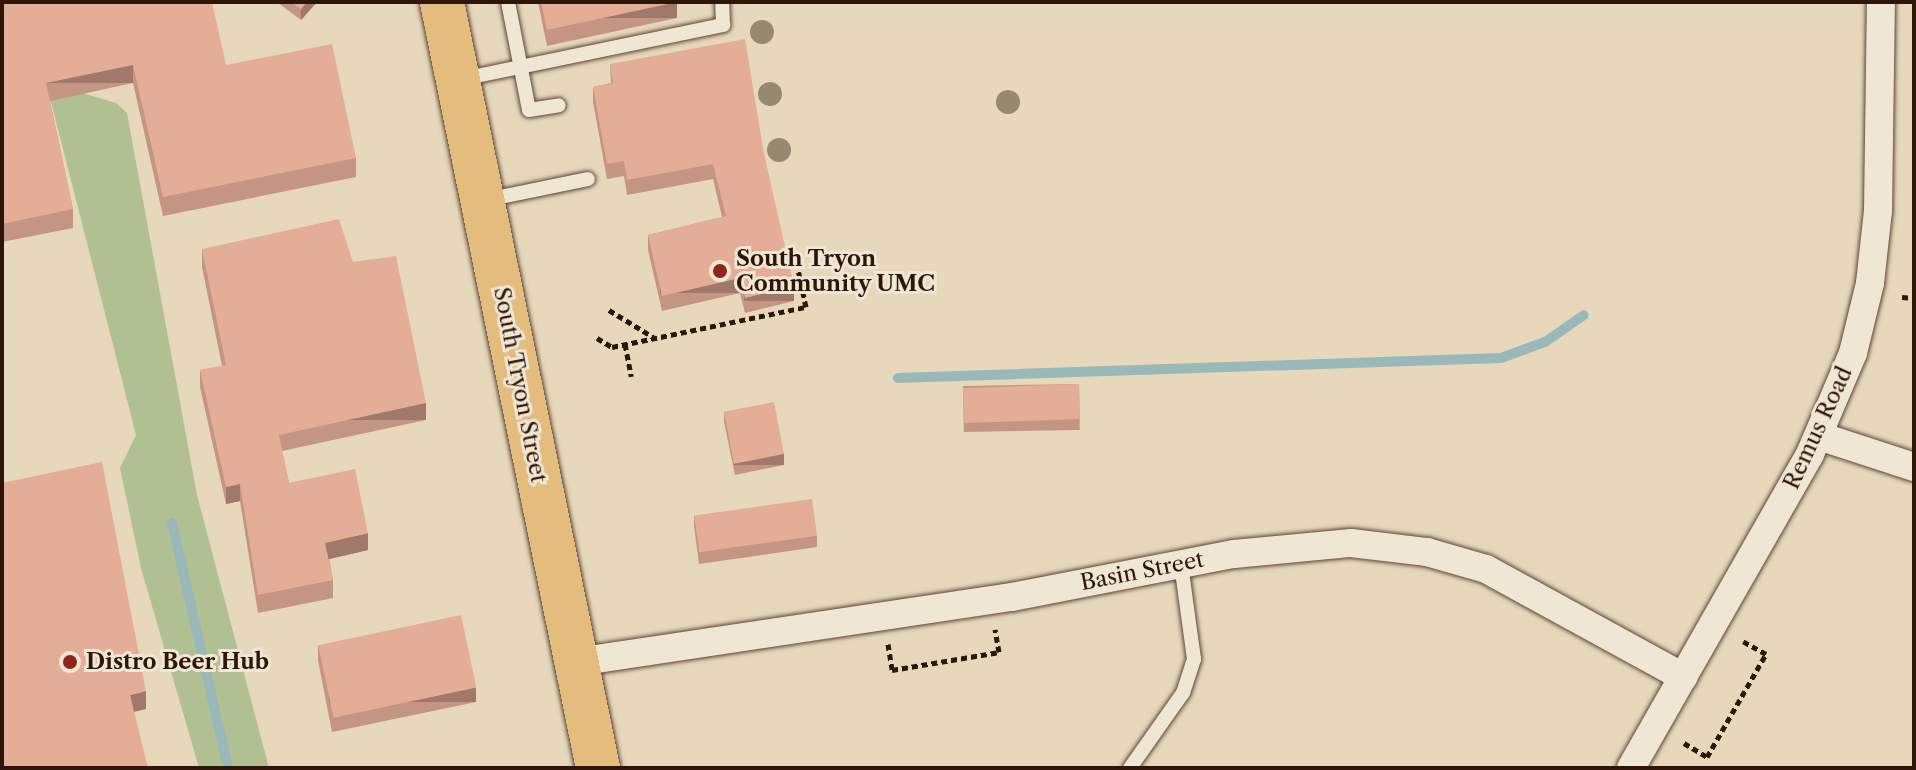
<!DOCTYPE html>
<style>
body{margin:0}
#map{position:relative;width:1916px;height:770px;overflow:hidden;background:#e7d8bb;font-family:"Libre Caslon Text",serif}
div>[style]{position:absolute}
.green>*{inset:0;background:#b1c093}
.stream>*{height:10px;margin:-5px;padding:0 5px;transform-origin:5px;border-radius:5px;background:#99b8b8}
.path>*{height:5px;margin-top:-2.5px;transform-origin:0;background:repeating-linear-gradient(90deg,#2f1508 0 6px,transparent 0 10px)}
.roads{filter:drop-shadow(0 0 2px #5d4635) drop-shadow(0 0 2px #5d4635)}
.lane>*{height:14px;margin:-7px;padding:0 7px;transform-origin:7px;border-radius:7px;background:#efe6d3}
.street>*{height:28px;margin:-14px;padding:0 14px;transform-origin:14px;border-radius:14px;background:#efe6d3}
.primary>*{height:44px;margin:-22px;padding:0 22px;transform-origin:22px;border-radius:22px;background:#e4bc7e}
.trees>*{width:24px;height:24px;margin:-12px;border-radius:50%;background:#978970}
.wall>*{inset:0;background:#c49582;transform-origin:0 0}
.shaded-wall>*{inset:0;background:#a0796a;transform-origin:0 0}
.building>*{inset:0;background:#e4ad97;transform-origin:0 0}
.dots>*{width:22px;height:22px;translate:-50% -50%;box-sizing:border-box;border:4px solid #efe6d3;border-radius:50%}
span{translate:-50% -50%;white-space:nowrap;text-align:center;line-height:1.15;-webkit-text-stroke:6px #efe6d3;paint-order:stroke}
.poi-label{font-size:22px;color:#2f1508;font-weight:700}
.left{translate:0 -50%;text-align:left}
.street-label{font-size:22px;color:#2f1508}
.frame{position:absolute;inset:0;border:4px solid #2f1508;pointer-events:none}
</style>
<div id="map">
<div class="green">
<i style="clip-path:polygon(66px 88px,116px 103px,127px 113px,197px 495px,269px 768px,199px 768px,141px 568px,120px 468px,136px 435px,50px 98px)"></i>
</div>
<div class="stream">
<i style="left:898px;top:378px;width:603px;rotate:-1.9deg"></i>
<i style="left:1501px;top:358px;width:47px;rotate:-20deg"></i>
<i style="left:1545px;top:342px;width:47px;rotate:-34.7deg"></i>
<i style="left:172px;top:523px;width:251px;rotate:77.1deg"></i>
</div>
<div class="path">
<i style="left:1902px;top:297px;width:12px;rotate:5deg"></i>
<i style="left:609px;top:310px;width:52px;rotate:31.5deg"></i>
<i style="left:597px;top:338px;width:17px;rotate:31deg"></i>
<i style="left:612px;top:347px;width:198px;rotate:-11.7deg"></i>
<i style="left:806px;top:307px;width:48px;rotate:-102deg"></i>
<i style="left:625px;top:344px;width:33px;rotate:79deg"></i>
<i style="left:888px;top:644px;width:26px;rotate:81deg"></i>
<i style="left:892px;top:670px;width:109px;rotate:-9.5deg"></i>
<i style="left:999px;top:652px;width:23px;rotate:-100deg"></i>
<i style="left:1684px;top:743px;width:27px;rotate:31deg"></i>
<i style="left:1707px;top:757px;width:119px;rotate:-60.2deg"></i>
<i style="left:1766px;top:654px;width:26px;rotate:-151deg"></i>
</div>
<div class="roads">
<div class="lane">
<i style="left:508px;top:2px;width:110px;rotate:79deg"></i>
<i style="left:529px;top:110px;width:30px;rotate:-9deg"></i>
<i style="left:462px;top:79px;width:267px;rotate:-11.7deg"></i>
<i style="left:723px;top:25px;width:23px;rotate:-92deg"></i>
<i style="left:486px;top:200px;width:104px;rotate:-11.6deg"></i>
<i style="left:1130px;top:768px;width:92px;rotate:-54.8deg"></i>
<i style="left:1183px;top:693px;width:36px;rotate:-72deg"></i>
<i style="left:1194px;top:659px;width:96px;rotate:-97.8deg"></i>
</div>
<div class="street">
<i style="left:1819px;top:436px;width:100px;rotate:18.1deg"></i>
<i style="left:576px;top:662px;width:441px;rotate:-8.5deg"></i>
<i style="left:1012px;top:597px;width:226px;rotate:-11deg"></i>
<i style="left:1234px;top:554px;width:118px;rotate:-5.4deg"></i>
<i style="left:1351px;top:543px;width:77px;rotate:6.8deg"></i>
<i style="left:1427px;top:552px;width:61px;rotate:16.1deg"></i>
<i style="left:1486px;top:569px;width:225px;rotate:28.7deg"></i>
<i style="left:1631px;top:768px;width:361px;rotate:-60.3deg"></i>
<i style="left:1810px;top:454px;width:110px;rotate:-66.9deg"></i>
<i style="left:1853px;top:353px;width:72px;rotate:-76.3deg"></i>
<i style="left:1870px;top:283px;width:72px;rotate:-83.7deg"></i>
<i style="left:1878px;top:211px;width:209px;rotate:-89.2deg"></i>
</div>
<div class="primary">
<i style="left:442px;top:2px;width:782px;rotate:78.49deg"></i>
</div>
</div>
<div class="trees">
<i style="left:762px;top:32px"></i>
<i style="left:770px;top:94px"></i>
<i style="left:1008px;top:102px"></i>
<i style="left:779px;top:150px"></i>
</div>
<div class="wall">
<i style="clip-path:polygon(2px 2px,226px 65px,356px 158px,356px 177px,163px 216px,133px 83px,50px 101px,73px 209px,73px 228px,2px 242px)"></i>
<i style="clip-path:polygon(277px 2px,317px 2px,301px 20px)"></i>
<i style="clip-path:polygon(538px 2px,677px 2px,677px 18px,547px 46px)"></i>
<i style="clip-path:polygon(610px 64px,764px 154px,794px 301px,745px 313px,740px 293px,662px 311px,648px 250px,648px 235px,722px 217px,713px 179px,627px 195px,624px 176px,607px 179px,593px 102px,593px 87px,611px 83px)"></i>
<i style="clip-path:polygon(202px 249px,353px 262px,426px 420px,282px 451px,289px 483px,368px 550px,329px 559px,333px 580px,333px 598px,258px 613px,240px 501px,226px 504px,200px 387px,200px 370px,222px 366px,202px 267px)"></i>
<i style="left:1079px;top:384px;width:46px;height:116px;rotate:89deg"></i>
<i style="clip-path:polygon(724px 412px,784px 465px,735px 475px,724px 422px)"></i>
<i style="clip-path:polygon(694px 516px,817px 536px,817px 547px,699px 564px,694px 526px)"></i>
<i style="clip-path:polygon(318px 645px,476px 702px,332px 732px,318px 660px)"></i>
</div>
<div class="shaded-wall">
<i style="clip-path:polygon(307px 2px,317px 2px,301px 20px,301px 9px)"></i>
<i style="left:677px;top:2px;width:16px;height:133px;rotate:90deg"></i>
<i style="left:133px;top:65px;width:18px;height:89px;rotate:90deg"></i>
<i style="left:740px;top:278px;width:15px;height:80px;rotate:90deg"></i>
<i style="left:794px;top:286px;width:15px;height:50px;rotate:90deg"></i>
<i style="left:426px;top:403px;width:17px;height:150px;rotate:90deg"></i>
<i style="left:784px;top:454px;width:11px;height:50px;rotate:90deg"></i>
<i style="clip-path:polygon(240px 484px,240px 501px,226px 504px,226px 487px)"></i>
<i style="clip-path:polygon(368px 533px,368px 550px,325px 560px,325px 543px)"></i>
<i style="left:476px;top:687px;width:15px;height:147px;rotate:90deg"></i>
<i style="clip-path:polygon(146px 691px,146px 709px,130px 713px,130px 695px)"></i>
</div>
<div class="building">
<i style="clip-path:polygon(2px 2px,212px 2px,226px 65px,332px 44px,356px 158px,163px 197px,133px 65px,46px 83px,73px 209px,2px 224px)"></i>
<i style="clip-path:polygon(291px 2px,307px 2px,301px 9px)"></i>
<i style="clip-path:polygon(541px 2px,677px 2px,547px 30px)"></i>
<i style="clip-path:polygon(745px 39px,764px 154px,794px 286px,745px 298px,740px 278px,662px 296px,648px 235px,726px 216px,713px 164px,627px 180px,624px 161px,607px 164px,593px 87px,613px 83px,610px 64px)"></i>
<i style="clip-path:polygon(339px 219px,353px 262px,396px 256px,426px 403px,279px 435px,289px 483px,355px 469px,368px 533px,325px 543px,333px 580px,258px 595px,240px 484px,226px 487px,200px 370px,226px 365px,202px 249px)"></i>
<i style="left:1079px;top:384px;width:35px;height:116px;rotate:88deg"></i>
<i style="left:774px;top:402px;width:53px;height:51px;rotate:79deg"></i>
<i style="clip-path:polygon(102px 462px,146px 691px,130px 695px,148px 768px,2px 768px,2px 483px)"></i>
<i style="left:812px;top:499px;width:37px;height:119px;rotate:82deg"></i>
<i style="left:461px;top:615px;width:74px;height:146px;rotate:78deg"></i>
</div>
<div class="dots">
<i style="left:720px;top:271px;background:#8f2418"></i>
<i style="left:70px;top:662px;background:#8f2418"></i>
</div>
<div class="poi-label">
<span class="left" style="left:736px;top:271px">South Tryon<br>Community UMC</span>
<span class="left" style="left:86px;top:662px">Distro Beer Hub</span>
</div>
<div class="street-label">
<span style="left:520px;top:385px;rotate:79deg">South Tryon Street</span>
<span style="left:1818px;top:428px;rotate:-65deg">Remus Road</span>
<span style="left:1142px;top:571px;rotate:-11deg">Basin Street</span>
</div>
<div class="frame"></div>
</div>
